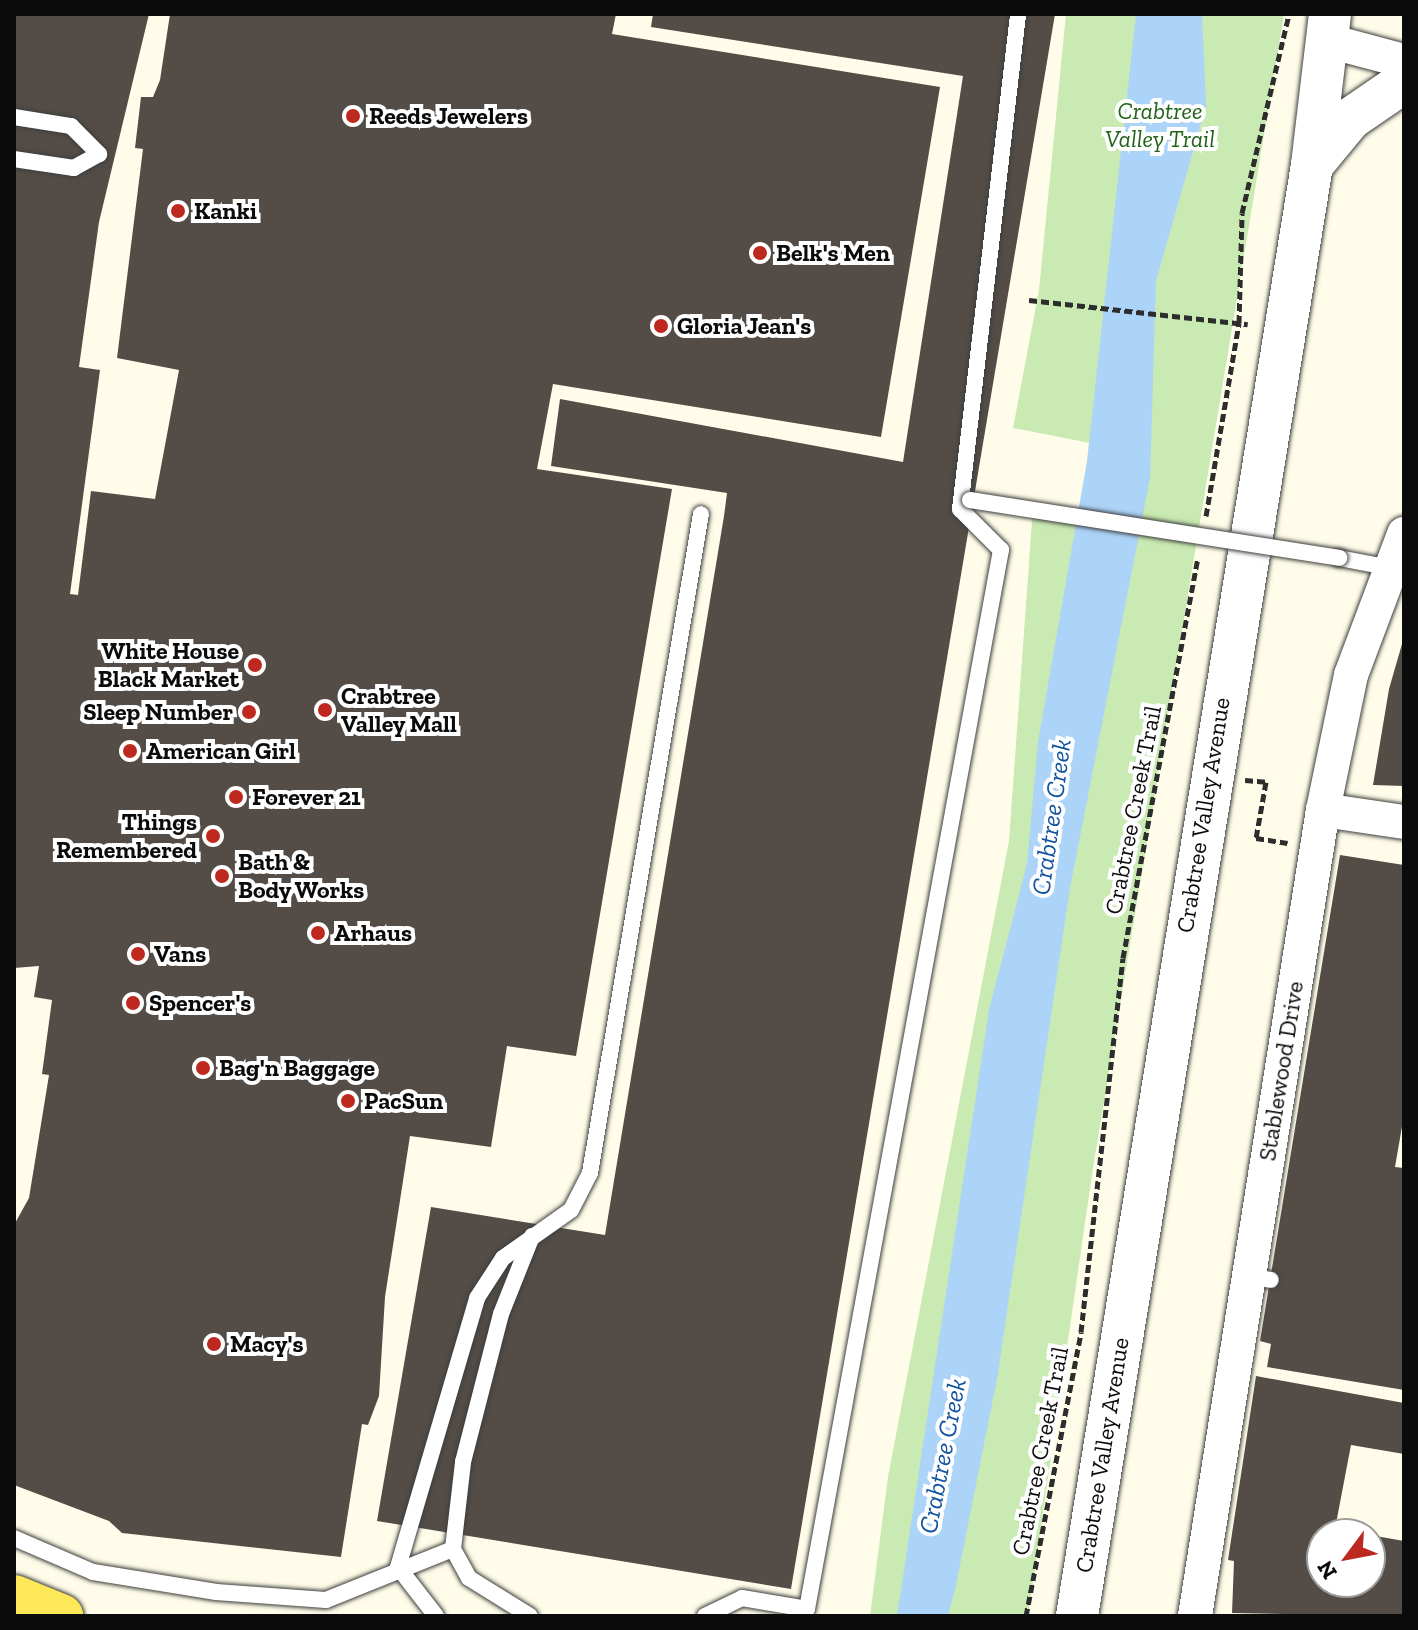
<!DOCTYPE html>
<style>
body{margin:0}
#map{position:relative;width:1418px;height:1630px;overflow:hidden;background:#fffde9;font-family:"Zilla Slab",serif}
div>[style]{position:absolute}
.green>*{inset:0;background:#c9eab2}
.water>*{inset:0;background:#acd3f8}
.building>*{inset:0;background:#544d47}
.path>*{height:5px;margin-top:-2.5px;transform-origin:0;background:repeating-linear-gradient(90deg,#2d2d2d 0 8px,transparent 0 12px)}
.roads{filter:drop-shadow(0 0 2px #3e3e3e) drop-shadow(0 0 2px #3e3e3e)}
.service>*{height:16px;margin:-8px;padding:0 8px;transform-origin:8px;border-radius:8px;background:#fff}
.minor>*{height:34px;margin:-17px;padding:0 17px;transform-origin:17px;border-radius:17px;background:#fff}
.tertiary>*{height:42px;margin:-21px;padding:0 21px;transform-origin:21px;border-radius:21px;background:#fff}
.primary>*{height:44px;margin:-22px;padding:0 22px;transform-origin:22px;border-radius:22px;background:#fde85a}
.bridges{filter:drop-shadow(0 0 2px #3e3e3e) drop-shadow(0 0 2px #3e3e3e)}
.service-bridge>*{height:16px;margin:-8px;padding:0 8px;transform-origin:8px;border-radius:8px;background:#fff}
.dots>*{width:22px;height:22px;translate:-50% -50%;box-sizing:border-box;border:4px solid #fff;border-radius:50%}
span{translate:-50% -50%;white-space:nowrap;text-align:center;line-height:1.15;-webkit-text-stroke:8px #fff;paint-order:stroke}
.park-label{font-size:24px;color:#21641a;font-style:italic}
.poi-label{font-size:24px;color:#0b0b0b;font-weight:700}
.left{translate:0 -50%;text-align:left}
.right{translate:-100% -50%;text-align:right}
.street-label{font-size:24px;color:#0b0b0b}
.water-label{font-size:26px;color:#11529f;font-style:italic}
.frame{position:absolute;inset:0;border:16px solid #0b0b0b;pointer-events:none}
.north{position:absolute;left:1306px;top:1518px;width:80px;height:80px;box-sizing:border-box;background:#fff;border:2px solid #9d9d9d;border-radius:50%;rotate:238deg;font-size:22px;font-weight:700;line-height:32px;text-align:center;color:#0b0b0b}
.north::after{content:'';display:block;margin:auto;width:28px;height:36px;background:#be291f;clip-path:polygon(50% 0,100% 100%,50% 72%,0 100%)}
</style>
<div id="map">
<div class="green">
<i style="clip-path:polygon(1066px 14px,1284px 14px,1093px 1168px,1028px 1616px,870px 1616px,888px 1477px,1009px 841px,1033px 507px,1091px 518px,1095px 444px,1013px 428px,1039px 290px)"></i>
</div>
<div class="water">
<i style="clip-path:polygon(1136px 14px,1202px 14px,1206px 106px,1156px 281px,1150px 478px,1070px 888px,997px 1379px,956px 1585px,948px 1616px,897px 1616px,989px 1010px,1027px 864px,1038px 742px,1087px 461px)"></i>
</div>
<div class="building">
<i style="clip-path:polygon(14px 14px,149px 14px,99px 222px,79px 367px,100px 370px,70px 594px,78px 595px,91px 491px,155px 499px,179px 370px,117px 358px,143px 149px,135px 148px,141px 97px,153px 97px,160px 80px,170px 14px,616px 14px,612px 34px,940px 87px,881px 437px,553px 384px,537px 469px,672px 489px,576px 1056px,507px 1046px,491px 1147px,410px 1136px,385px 1297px,379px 1396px,368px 1425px,362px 1424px,341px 1557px,122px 1533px,109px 1521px,14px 1485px,14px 1225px,29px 1198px,49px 1075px,42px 1074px,52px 1000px,34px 997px,39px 966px,14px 968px)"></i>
<i style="clip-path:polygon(653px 14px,1055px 14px,791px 1589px,377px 1521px,431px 1207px,605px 1235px,724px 516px,727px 493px,551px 466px,560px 399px,903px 462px,963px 76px,651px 27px)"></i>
<i style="clip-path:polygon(1404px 637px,1404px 786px,1373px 785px,1389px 689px)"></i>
<i style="clip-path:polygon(1340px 855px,1404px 865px,1404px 1115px,1395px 1167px,1404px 1168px,1404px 1390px,1267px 1367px,1271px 1344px,1260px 1341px)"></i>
<i style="clip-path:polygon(1256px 1376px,1404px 1403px,1404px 1454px,1351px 1445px,1335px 1529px,1353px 1534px,1322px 1534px,1322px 1582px,1370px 1582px,1370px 1535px,1404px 1541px,1404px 1616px,1232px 1613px,1234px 1561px,1228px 1560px)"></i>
</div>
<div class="path">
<i style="left:1029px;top:300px;width:220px;rotate:6.3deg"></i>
<i style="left:1206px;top:516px;width:196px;rotate:-80.3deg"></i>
<i style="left:1239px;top:323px;width:110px;rotate:-88.4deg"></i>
<i style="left:1242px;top:213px;width:204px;rotate:-76.7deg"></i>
<i style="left:1245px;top:780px;width:21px;rotate:5deg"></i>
<i style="left:1266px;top:782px;width:57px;rotate:100.1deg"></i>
<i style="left:1256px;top:838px;width:32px;rotate:9deg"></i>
<i style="left:1026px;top:1616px;width:289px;rotate:-79deg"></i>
<i style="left:1081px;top:1332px;width:376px;rotate:-83.6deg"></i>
<i style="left:1123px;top:958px;width:407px;rotate:-79.4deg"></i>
</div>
<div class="roads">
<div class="service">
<i style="left:14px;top:117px;width:58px;rotate:9deg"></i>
<i style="left:71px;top:126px;width:40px;rotate:45deg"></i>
<i style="left:99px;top:154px;width:29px;rotate:151deg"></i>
<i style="left:74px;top:168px;width:61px;rotate:-171.5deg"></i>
<i style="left:1339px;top:558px;width:48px;rotate:10.8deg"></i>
<i style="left:1246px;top:1276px;width:25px;rotate:9deg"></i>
<i style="left:14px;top:1538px;width:86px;rotate:23.3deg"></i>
<i style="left:93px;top:1572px;width:125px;rotate:9.2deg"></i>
<i style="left:216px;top:1592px;width:110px;rotate:4.2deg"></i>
<i style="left:326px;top:1600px;width:137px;rotate:-21.9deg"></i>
<i style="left:436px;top:1616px;width:62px;rotate:-127.8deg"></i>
<i style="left:398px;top:1567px;width:280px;rotate:-73.6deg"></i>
<i style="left:477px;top:1298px;width:48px;rotate:-57deg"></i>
<i style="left:503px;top:1258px;width:83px;rotate:-35.2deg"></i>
<i style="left:571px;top:1210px;width:42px;rotate:-62.8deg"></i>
<i style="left:590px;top:1173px;width:668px;rotate:-80.44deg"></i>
<i style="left:530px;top:1616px;width:72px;rotate:-148.1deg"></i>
<i style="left:469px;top:1578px;width:33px;rotate:-119deg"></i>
<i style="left:453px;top:1549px;width:88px;rotate:-83.4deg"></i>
<i style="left:463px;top:1462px;width:153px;rotate:-75.6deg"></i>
<i style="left:501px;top:1314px;width:84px;rotate:-68.3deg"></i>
<i style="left:705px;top:1616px;width:41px;rotate:-25.9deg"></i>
<i style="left:742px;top:1598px;width:66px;rotate:9.6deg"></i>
<i style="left:807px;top:1609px;width:1077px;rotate:-79.62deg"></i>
<i style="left:1001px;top:550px;width:58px;rotate:-135deg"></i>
<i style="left:960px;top:509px;width:498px;rotate:-83.3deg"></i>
</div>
<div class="minor">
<i style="left:1325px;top:40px;width:82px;rotate:14.9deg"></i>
<i style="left:1323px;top:810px;width:82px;rotate:8.4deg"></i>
<i style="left:1195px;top:1616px;width:816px;rotate:-80.98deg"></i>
<i style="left:1323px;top:810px;width:138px;rotate:-78.3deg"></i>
<i style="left:1351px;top:675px;width:151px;rotate:-69.4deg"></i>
</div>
<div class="tertiary">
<i style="left:1312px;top:165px;width:60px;rotate:-50.4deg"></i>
<i style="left:1350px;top:119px;width:65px;rotate:-34.4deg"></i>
<i style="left:1077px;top:1616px;width:1470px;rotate:-80.8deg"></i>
<i style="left:1312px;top:165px;width:152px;rotate:-83.2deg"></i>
</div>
<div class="primary">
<i style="left:14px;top:1597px;width:51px;rotate:22deg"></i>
</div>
</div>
<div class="bridges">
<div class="service-bridge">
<i style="left:970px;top:500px;width:374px;rotate:8.9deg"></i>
</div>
</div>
<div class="dots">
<i style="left:353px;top:116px;background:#be291f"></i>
<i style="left:178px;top:211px;background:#be291f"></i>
<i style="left:760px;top:253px;background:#be291f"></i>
<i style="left:661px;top:326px;background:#be291f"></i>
<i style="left:255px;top:665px;background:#be291f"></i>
<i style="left:325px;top:710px;background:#be291f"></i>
<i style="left:249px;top:712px;background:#be291f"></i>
<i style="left:130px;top:751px;background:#be291f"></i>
<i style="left:236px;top:797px;background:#be291f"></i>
<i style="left:213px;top:836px;background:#be291f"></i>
<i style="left:222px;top:876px;background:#be291f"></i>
<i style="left:318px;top:933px;background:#be291f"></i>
<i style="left:138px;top:954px;background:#be291f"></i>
<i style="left:133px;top:1003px;background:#be291f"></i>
<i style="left:203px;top:1068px;background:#be291f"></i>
<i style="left:348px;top:1101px;background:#be291f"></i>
<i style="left:214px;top:1344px;background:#be291f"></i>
</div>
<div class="park-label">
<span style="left:1160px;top:125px">Crabtree<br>Valley Trail</span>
</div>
<div class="poi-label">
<span class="left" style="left:369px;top:116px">Reeds Jewelers</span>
<span class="left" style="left:194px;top:211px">Kanki</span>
<span class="left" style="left:776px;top:253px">Belk's Men</span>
<span class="left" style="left:677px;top:326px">Gloria Jean's</span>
<span class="right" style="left:239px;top:665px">White House<br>Black Market</span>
<span class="left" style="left:341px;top:710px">Crabtree<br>Valley Mall</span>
<span class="right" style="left:233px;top:712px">Sleep Number</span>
<span class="left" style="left:146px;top:751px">American Girl</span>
<span class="left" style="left:252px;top:797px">Forever 21</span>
<span class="right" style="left:197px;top:836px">Things<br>Remembered</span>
<span class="left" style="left:238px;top:876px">Bath &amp;<br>Body Works</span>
<span class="left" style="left:334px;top:933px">Arhaus</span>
<span class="left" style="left:154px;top:954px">Vans</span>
<span class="left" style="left:149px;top:1003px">Spencer's</span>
<span class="left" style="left:219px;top:1068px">Bag'n Baggage</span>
<span class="left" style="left:364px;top:1101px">PacSun</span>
<span class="left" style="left:230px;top:1344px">Macy's</span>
</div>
<div class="street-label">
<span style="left:1133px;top:810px;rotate:-79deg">Crabtree Creek Trail</span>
<span style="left:1203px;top:815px;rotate:-81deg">Crabtree Valley Avenue</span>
<span style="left:1281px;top:1071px;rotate:-81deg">Stablewood Drive</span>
<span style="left:1040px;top:1451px;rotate:-79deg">Crabtree Creek Trail</span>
<span style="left:1102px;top:1455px;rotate:-81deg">Crabtree Valley Avenue</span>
</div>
<div class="water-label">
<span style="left:1052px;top:817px;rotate:-82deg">Crabtree Creek</span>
<span style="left:943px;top:1456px;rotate:-79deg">Crabtree Creek</span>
</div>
<div class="frame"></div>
<div class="north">N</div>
</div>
